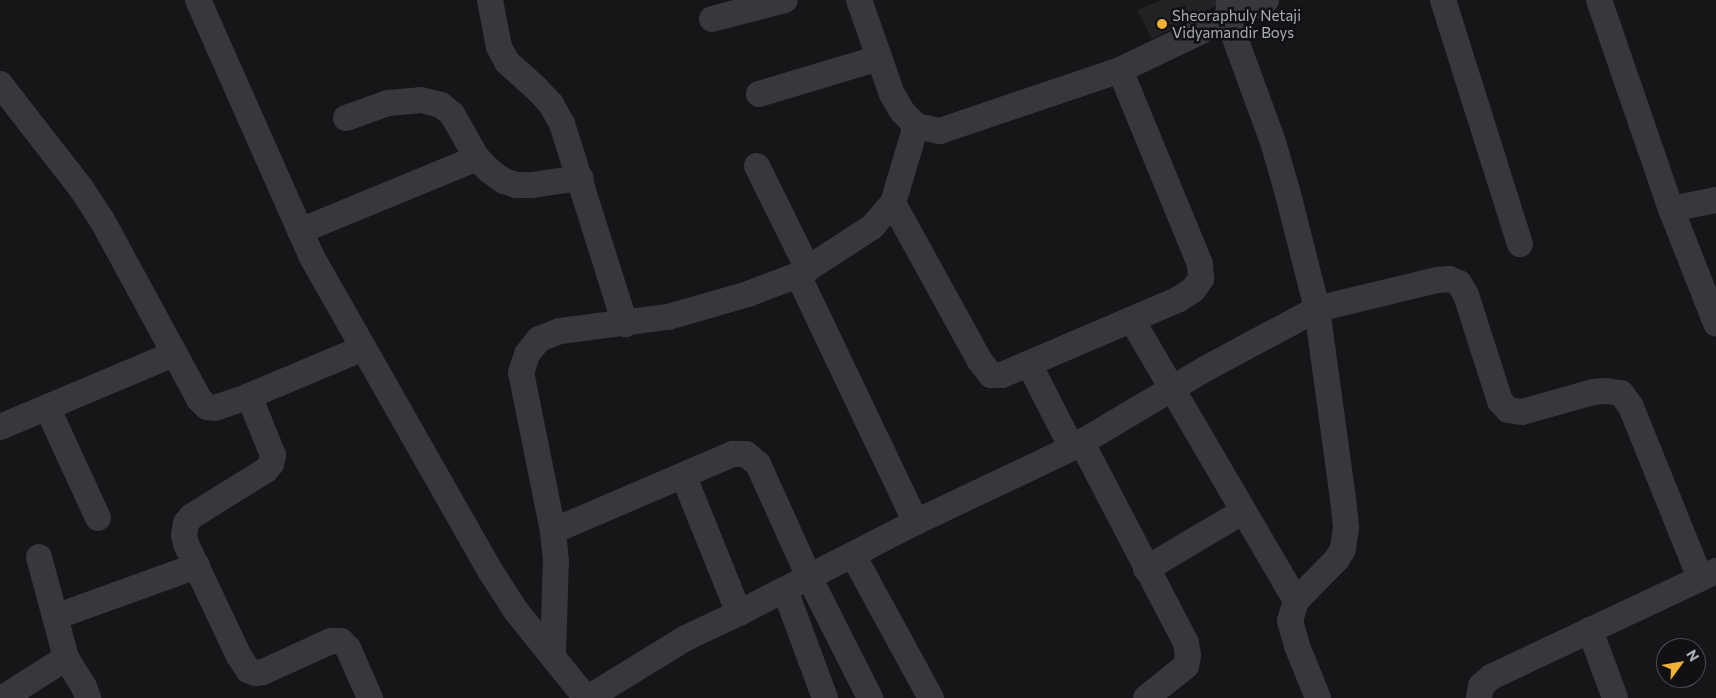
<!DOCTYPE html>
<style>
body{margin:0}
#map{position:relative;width:1716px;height:698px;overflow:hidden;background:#161618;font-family:Commissioner,sans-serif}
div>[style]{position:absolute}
.built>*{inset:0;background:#222225}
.street>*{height:26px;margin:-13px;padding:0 13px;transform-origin:13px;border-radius:13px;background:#37383d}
.dots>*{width:14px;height:14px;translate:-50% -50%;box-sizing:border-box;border:2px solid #111113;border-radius:50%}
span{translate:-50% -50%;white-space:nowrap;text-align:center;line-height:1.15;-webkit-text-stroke:5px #111113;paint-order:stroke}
.poi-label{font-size:15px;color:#a8adb8}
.left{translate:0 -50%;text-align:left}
.north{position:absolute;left:1656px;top:638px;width:50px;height:50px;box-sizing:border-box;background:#111113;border:1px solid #4d4f55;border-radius:50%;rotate:58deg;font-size:14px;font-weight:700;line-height:20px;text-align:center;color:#a8adb8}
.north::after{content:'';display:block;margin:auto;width:18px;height:22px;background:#f2b134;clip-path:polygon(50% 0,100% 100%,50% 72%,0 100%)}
</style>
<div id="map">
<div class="built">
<i style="clip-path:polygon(1161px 0,1217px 0,1217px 5px,1152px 39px,1137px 10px)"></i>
</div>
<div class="street">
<i style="left:198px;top:0;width:283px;rotate:66.1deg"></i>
<i style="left:313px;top:259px;width:360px;rotate:60.4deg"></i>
<i style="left:491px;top:572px;width:46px;rotate:57.3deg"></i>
<i style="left:516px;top:611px;width:112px;rotate:51.2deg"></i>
<i style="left:490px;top:0;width:48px;rotate:79.2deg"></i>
<i style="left:499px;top:47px;width:17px;rotate:62deg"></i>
<i style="left:507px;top:62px;width:40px;rotate:42deg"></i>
<i style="left:537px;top:89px;width:21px;rotate:47deg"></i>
<i style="left:551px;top:104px;width:23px;rotate:61deg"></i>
<i style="left:562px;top:124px;width:210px;rotate:72.5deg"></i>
<i style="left:859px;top:0;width:100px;rotate:70.7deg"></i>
<i style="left:892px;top:94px;width:20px;rotate:60deg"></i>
<i style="left:902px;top:111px;width:21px;rotate:47deg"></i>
<i style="left:916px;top:126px;width:25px;rotate:12deg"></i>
<i style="left:940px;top:131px;width:190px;rotate:-18.7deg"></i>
<i style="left:1120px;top:70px;width:162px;rotate:-25.6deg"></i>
<i style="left:1229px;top:0;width:19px;rotate:93deg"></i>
<i style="left:1228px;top:19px;width:131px;rotate:69.9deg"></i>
<i style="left:1273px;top:142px;width:54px;rotate:73.9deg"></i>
<i style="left:1288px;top:194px;width:119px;rotate:75.8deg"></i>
<i style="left:1317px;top:309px;width:191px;rotate:82.2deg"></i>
<i style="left:1343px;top:498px;width:29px;rotate:84deg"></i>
<i style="left:1346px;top:527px;width:22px;rotate:98deg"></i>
<i style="left:1343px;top:549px;width:12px;rotate:121deg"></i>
<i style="left:1337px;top:559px;width:59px;rotate:134.3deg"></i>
<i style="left:1296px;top:601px;width:21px;rotate:107deg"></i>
<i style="left:1290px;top:621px;width:26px;rotate:74deg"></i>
<i style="left:1297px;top:646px;width:56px;rotate:68deg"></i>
<i style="left:1443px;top:0;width:256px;rotate:72.5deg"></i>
<i style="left:1599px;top:0;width:221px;rotate:71deg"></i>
<i style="left:1671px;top:209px;width:123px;rotate:68.5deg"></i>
<i style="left:712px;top:19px;width:75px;rotate:-14.6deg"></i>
<i style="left:0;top:84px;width:132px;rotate:52.1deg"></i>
<i style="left:81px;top:188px;width:38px;rotate:57deg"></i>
<i style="left:102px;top:220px;width:204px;rotate:61.5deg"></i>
<i style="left:199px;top:399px;width:11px;rotate:45deg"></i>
<i style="left:207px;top:407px;width:8px;rotate:7deg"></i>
<i style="left:215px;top:408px;width:36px;rotate:-19deg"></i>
<i style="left:249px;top:396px;width:124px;rotate:-22.8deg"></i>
<i style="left:759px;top:94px;width:125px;rotate:-16.7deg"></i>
<i style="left:346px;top:118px;width:45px;rotate:-19.7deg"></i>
<i style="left:388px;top:103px;width:33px;rotate:-5deg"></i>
<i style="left:421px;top:100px;width:21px;rotate:14deg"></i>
<i style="left:441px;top:105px;width:14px;rotate:39deg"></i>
<i style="left:452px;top:114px;width:51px;rotate:60.4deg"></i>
<i style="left:477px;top:158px;width:18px;rotate:45deg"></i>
<i style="left:490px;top:171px;width:17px;rotate:36deg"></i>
<i style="left:504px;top:181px;width:13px;rotate:18deg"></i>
<i style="left:516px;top:185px;width:16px"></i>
<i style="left:532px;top:185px;width:49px;rotate:-8.3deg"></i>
<i style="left:757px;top:166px;width:115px;rotate:63.7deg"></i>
<i style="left:893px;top:203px;width:180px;rotate:61.2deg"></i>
<i style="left:980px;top:361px;width:18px;rotate:52deg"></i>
<i style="left:991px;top:375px;width:11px"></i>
<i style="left:1002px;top:375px;width:193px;rotate:-23.2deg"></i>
<i style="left:1179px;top:299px;width:17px;rotate:-33deg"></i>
<i style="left:1193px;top:290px;width:14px;rotate:-54deg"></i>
<i style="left:1201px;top:279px;width:15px;rotate:-94deg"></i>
<i style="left:1200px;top:264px;width:210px;rotate:-112.4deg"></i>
<i style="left:1671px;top:209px;width:46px;rotate:-11.3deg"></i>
<i style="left:300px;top:231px;width:191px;rotate:-22.4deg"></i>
<i style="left:798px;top:275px;width:274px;rotate:64.5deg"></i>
<i style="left:1132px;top:320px;width:325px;rotate:59.7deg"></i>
<i style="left:1029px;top:364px;width:94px;rotate:62.9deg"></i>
<i style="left:249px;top:396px;width:64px;rotate:67.9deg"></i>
<i style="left:273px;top:455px;width:9px;rotate:103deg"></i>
<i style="left:271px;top:464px;width:8px;rotate:130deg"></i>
<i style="left:266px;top:470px;width:87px;rotate:148.1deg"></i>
<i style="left:192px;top:516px;width:9px;rotate:131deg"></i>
<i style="left:186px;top:523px;width:12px;rotate:99deg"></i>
<i style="left:184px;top:535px;width:9px;rotate:77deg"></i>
<i style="left:186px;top:544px;width:124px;rotate:64.7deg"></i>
<i style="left:239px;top:656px;width:17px;rotate:57deg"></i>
<i style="left:248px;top:670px;width:8px;rotate:23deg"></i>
<i style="left:255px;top:673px;width:8px;rotate:-7deg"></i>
<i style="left:263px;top:672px;width:75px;rotate:-24.5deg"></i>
<i style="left:331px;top:641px;width:10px"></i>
<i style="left:341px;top:641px;width:10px;rotate:45deg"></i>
<i style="left:348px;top:648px;width:55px;rotate:66.3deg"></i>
<i style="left:47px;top:407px;width:122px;rotate:65.3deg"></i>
<i style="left:0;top:427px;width:189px;rotate:-22.8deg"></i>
<i style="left:1082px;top:443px;width:225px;rotate:62.5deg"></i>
<i style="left:1186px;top:643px;width:12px;rotate:81deg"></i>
<i style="left:1188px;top:655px;width:11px;rotate:100deg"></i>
<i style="left:1186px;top:666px;width:51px;rotate:141.3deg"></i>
<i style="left:684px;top:477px;width:147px;rotate:68deg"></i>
<i style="left:553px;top:531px;width:196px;rotate:-23.2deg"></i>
<i style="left:733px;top:454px;width:13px"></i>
<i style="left:746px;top:454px;width:16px;rotate:40deg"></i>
<i style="left:758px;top:464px;width:124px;rotate:65.7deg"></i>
<i style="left:809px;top:577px;width:136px;rotate:63.2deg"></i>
<i style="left:853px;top:555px;width:163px;rotate:61.4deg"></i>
<i style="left:39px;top:557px;width:105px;rotate:75deg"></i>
<i style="left:66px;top:658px;width:34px;rotate:58deg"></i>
<i style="left:84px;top:687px;width:12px;rotate:70deg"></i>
<i style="left:1146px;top:569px;width:112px;rotate:-30.7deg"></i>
<i style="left:785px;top:590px;width:115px;rotate:69.7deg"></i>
<i style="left:55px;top:617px;width:151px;rotate:-19.8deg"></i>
<i style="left:1590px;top:630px;width:72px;rotate:69.8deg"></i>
<i style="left:553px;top:654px;width:93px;rotate:-88.2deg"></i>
<i style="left:556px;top:561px;width:30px;rotate:-96deg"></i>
<i style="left:553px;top:531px;width:161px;rotate:-101.4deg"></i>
<i style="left:521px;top:373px;width:20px;rotate:-72deg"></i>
<i style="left:527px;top:354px;width:19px;rotate:-51deg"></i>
<i style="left:539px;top:339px;width:22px;rotate:-21deg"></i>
<i style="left:560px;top:331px;width:109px;rotate:-7.4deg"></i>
<i style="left:668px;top:317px;width:83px;rotate:-16deg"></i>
<i style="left:748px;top:294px;width:53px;rotate:-20.8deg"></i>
<i style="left:798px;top:275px;width:88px;rotate:-33deg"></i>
<i style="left:872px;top:227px;width:32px;rotate:-49deg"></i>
<i style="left:893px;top:203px;width:80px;rotate:-73.4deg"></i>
<i style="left:3px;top:698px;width:75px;rotate:-32.4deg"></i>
<i style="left:588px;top:698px;width:115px;rotate:-31.5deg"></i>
<i style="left:686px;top:638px;width:59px;rotate:-25.3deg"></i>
<i style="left:739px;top:613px;width:199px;rotate:-27.2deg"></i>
<i style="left:916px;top:522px;width:173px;rotate:-25.4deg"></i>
<i style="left:1072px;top:448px;width:155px;rotate:-30.7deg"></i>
<i style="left:1205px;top:369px;width:127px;rotate:-28.2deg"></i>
<i style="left:1317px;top:309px;width:123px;rotate:-13.6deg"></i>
<i style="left:1437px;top:280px;width:12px;rotate:-5deg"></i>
<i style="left:1449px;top:279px;width:11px;rotate:22deg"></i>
<i style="left:1459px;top:283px;width:14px;rotate:60deg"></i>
<i style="left:1466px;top:295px;width:111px;rotate:72.2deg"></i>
<i style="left:1500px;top:401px;width:12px;rotate:48deg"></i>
<i style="left:1508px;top:410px;width:14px;rotate:8deg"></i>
<i style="left:1522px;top:412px;width:74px;rotate:-15.7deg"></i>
<i style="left:1593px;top:392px;width:13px;rotate:-4deg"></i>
<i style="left:1606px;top:391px;width:15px;rotate:8deg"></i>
<i style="left:1621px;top:393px;width:17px;rotate:54deg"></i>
<i style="left:1631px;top:407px;width:184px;rotate:68deg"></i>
<i style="left:1479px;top:698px;width:12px;rotate:-81deg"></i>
<i style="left:1481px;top:686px;width:13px;rotate:-42deg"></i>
<i style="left:1491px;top:677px;width:249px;rotate:-25.2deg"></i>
</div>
<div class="dots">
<i style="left:1162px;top:24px;background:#f2b134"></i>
</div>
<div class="poi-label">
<span class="left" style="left:1172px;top:24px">Sheoraphuly Netaji<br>Vidyamandir Boys</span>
</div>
<div class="north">N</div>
</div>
